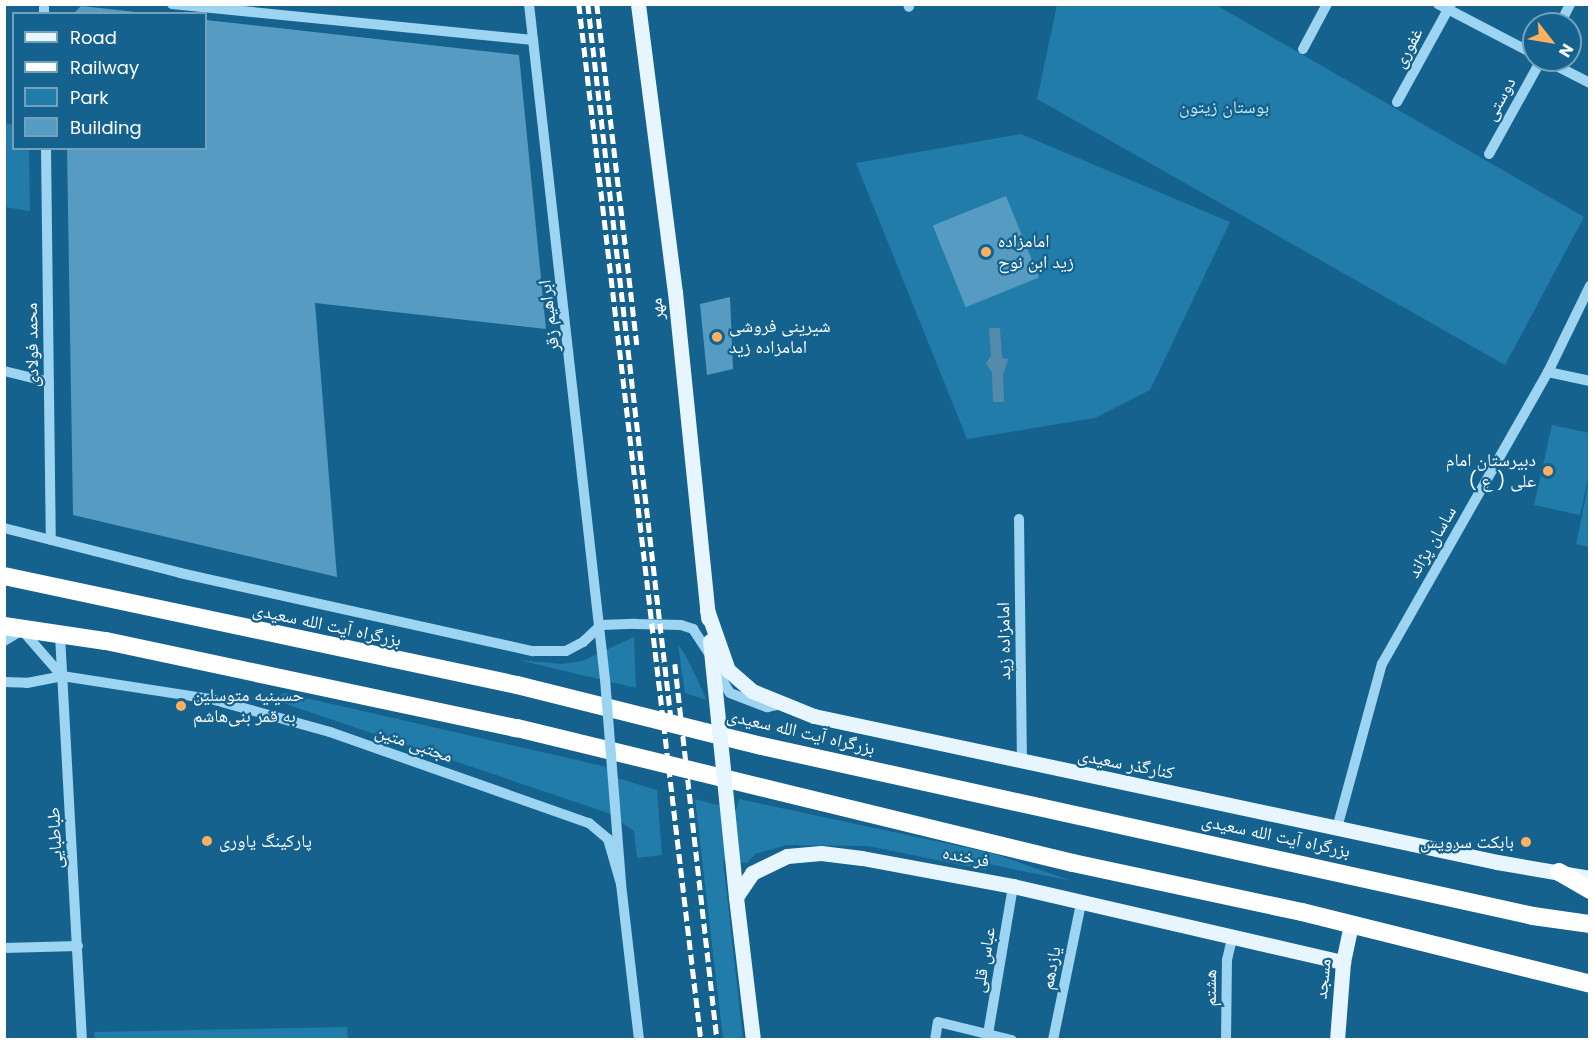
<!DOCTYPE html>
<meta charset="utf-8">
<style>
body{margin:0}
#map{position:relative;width:1594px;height:1044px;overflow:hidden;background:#14628d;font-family:Poppins,"Noto Naskh Arabic",sans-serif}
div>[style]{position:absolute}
.green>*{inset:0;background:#227caa}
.water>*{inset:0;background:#548bab}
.building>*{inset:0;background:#569bc1;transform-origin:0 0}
.minor>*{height:10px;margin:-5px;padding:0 5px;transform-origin:5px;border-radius:5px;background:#9dd4f1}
.major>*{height:15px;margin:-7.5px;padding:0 7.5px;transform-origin:7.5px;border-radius:7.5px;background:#e7f5ff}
.highway>*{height:18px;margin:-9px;padding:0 9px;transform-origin:9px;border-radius:9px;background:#fff}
.rail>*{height:4.5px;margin-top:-2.25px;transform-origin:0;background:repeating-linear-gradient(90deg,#fff 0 10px,transparent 0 14.5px)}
.minor-bridge>*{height:10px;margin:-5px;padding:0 5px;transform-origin:5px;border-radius:5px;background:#9dd4f1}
.major-bridge>*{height:15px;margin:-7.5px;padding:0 7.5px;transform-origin:7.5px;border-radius:7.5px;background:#e7f5ff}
.dots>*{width:16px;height:16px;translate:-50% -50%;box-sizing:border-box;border:3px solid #14628d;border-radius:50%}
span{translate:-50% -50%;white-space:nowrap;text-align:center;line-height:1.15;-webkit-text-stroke:4.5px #14628d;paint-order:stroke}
.street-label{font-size:18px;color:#fff}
.park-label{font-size:18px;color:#c4e9fc}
.poi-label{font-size:18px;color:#fff}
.left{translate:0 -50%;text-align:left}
.right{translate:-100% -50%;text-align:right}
.frame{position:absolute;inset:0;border:6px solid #fff;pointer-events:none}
.legend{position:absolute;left:12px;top:12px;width:195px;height:138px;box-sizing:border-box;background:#14628d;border:2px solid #72a1bb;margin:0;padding:8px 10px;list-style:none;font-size:18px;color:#fff}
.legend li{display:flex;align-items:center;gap:12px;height:30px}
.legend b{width:30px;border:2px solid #72a1bb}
.north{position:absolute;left:1522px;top:12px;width:60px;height:60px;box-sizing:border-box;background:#14628d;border:2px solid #72a1bb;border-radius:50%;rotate:121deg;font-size:16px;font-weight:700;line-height:24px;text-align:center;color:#fff}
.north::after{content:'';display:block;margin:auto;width:21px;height:27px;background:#ffaf5d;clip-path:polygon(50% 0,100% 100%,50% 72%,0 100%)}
</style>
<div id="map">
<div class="green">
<i style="clip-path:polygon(1057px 5px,1216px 5px,1584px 217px,1505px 365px,1037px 99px)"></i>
<i style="clip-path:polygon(5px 123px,13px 125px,14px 148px,29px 149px,30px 211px,5px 207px)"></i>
<i style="clip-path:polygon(1021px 134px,1230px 222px,1150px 390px,1095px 418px,967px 439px,856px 163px)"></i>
<i style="clip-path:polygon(1552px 425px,1589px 433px,1589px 474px,1580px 515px,1534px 505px)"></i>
<i style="clip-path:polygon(1588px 486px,1590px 487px,1589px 547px,1576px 544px)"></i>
<i style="clip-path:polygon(634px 637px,636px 688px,519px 660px,562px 664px,582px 661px)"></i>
<i style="clip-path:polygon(678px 645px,685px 654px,707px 700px,685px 693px)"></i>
<i style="clip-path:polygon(284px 693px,616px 769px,614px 777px,657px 790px,662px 855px,637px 858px,634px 831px,608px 813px,274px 700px)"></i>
<i style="clip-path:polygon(695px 799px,736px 810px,739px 799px,992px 853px,1072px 881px,988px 864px,986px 870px,868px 846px,787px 845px,755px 854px,747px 863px,723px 860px,743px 1039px,723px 1039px)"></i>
<i style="clip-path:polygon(347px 1027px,348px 1039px,95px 1040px,94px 1032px)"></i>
</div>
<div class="water">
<i style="clip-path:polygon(989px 328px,1000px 328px,1002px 358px,1008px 359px,1003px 375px,1004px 402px,993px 402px,992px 373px,986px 363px,991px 356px)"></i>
</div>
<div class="building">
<i style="clip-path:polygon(81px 6px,136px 12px,136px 14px,73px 14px)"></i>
<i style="clip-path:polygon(206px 20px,519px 55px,546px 329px,315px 303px,337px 577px,73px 515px,67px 148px,206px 148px)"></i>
<i style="left:1006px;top:196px;width:88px;height:79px;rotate:68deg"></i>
<i style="clip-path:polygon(730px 297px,733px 369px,707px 375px,700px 304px)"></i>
</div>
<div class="minor">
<i style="left:44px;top:4px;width:10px;rotate:90deg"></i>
<i style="left:172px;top:4px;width:363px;rotate:5.7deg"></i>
<i style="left:529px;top:4px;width:679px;rotate:83.58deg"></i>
<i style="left:908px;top:4px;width:3px;rotate:72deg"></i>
<i style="left:1438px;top:4px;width:108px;rotate:27.5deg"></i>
<i style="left:1560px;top:24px;width:22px;rotate:-63deg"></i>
<i style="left:1303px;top:49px;width:51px;rotate:-61.9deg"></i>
<i style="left:1545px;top:60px;width:51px;rotate:27.1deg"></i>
<i style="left:1397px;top:102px;width:112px;rotate:-61.1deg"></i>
<i style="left:46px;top:148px;width:392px;rotate:89.3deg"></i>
<i style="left:1489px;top:154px;width:107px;rotate:-61deg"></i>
<i style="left:4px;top:371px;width:46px;rotate:13.7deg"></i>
<i style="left:1548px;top:372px;width:43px;rotate:12.1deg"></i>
<i style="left:1019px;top:519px;width:244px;rotate:89.3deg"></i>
<i style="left:4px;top:528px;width:182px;rotate:14.3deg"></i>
<i style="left:180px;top:573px;width:362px;rotate:12.5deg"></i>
<i style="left:533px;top:651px;width:33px"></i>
<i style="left:566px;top:651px;width:19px;rotate:-28deg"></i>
<i style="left:583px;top:642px;width:25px;rotate:-43deg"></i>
<i style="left:601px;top:625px;width:34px;rotate:-2deg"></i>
<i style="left:635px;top:624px;width:46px;rotate:1.2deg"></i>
<i style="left:681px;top:625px;width:13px;rotate:18deg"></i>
<i style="left:693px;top:629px;width:27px;rotate:57deg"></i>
<i style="left:60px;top:635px;width:406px;rotate:86.9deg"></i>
<i style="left:4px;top:641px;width:21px;rotate:-31deg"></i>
<i style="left:22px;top:630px;width:61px;rotate:49deg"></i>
<i style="left:62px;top:676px;width:151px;rotate:8.8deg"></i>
<i style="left:211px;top:699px;width:123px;rotate:15.5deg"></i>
<i style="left:330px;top:732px;width:275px;rotate:19.4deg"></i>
<i style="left:589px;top:823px;width:25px;rotate:40deg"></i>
<i style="left:608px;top:839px;width:47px;rotate:73.9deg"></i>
<i style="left:621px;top:884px;width:157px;rotate:83.4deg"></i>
<i style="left:715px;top:669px;width:28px;rotate:58deg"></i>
<i style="left:730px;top:693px;width:40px;rotate:21deg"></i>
<i style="left:767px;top:707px;width:15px;rotate:-11deg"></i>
<i style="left:4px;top:682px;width:23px;rotate:2deg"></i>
<i style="left:27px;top:683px;width:36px;rotate:-11deg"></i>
<i style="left:1337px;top:828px;width:170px;rotate:-74.7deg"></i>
<i style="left:1382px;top:664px;width:336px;rotate:-60.4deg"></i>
<i style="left:1548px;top:372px;width:96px;rotate:-64deg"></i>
<i style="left:4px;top:948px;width:74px;rotate:-1.5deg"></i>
<i style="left:935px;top:1040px;width:18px;rotate:-81deg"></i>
<i style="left:938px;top:1022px;width:76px;rotate:13.7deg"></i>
<i style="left:987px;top:1040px;width:156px;rotate:-80.4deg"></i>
<i style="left:1053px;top:1040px;width:140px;rotate:-78.4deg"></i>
<i style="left:1226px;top:1040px;width:80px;rotate:-89.3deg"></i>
<i style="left:1227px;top:960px;width:23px;rotate:-77deg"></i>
</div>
<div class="major">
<i style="left:638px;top:4px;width:290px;rotate:82.7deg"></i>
<i style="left:675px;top:292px;width:328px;rotate:84.2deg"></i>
<i style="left:707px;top:610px;width:64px;rotate:70.7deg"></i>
<i style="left:728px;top:670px;width:32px;rotate:41deg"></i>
<i style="left:752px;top:691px;width:67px;rotate:22deg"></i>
<i style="left:814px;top:716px;width:698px;rotate:12.07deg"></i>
<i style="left:1497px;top:862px;width:94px;rotate:9.8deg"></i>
<i style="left:753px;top:1040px;width:144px;rotate:-96.8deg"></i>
<i style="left:736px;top:897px;width:29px;rotate:-56deg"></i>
<i style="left:752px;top:873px;width:39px;rotate:-26deg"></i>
<i style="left:787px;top:856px;width:34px;rotate:-5deg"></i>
<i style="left:821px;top:853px;width:41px;rotate:7deg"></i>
<i style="left:862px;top:858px;width:154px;rotate:10.5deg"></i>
<i style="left:1013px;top:886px;width:339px;rotate:13deg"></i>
<i style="left:1337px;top:1040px;width:78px;rotate:-85.6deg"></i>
<i style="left:1343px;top:962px;width:39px;rotate:-78deg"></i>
</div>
<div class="highway">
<i style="left:4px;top:576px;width:524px;rotate:12deg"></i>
<i style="left:517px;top:685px;width:252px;rotate:14deg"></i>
<i style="left:762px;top:746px;width:790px;rotate:12.43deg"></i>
<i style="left:1533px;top:916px;width:58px;rotate:8deg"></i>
<i style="left:4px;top:626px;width:103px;rotate:8.4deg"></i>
<i style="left:106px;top:641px;width:420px;rotate:12deg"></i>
<i style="left:517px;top:728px;width:572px;rotate:13.65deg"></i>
<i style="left:1073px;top:863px;width:234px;rotate:12.1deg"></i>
<i style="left:1302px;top:912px;width:297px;rotate:14deg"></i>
<i style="left:1559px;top:872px;width:36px;rotate:30deg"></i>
</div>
<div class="rail">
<i style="left:579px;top:4px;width:1043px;rotate:83.28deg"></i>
<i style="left:588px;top:4px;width:718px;rotate:83.36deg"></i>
<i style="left:597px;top:4px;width:343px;rotate:83.3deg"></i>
<i style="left:675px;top:664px;width:378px;rotate:83.6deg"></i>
</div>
<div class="minor-bridge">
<i style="left:605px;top:679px;width:206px;rotate:85.5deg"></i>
</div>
<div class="major-bridge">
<i style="left:710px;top:641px;width:257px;rotate:84.2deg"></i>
</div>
<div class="dots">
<i style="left:986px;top:252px;background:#ffaf5d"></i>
<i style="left:717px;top:337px;background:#ffaf5d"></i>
<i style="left:1548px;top:471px;background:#ffaf5d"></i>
<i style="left:181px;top:706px;background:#ffaf5d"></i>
<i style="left:207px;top:841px;background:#ffaf5d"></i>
<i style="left:1526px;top:842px;background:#ffaf5d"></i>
</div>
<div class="street-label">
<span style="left:1408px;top:48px;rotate:-61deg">غفوری</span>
<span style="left:1500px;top:99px;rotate:-61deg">دوستی</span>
<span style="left:657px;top:309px;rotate:-96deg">مهر</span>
<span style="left:549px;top:316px;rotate:-97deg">ابراهیم زقر</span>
<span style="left:32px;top:345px;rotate:-91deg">محمد فولادی</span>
<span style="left:1432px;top:542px;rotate:-60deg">ساسان پژاند</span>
<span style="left:327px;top:625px;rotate:12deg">بزرگراه آیت الله سعیدی</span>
<span style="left:1004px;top:641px;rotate:-91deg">امامزاده زید</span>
<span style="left:801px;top:732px;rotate:13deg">بزرگراه آیت الله سعیدی</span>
<span style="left:414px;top:744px;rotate:19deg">مجتبی متین</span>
<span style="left:1126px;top:764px;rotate:11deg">کنارگذر سعیدی</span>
<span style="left:1276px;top:836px;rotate:12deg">بزرگراه آیت الله سعیدی</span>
<span style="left:55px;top:838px;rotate:-93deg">طباطبایی</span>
<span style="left:966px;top:857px;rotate:11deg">فرخنده</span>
<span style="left:984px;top:960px;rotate:-80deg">عباس قلی</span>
<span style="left:1051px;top:968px;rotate:-79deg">یازدهم</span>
<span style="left:1323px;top:979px;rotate:-84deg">مسجد</span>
<span style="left:1210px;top:988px;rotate:-90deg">هشتم</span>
</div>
<div class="park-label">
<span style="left:1224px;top:107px">بوستان زیتون</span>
</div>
<div class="poi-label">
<span class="left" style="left:998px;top:252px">امامزاده<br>زید ابن نوح</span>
<span class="left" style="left:729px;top:337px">شیرینی فروشی<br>امامزاده زید</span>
<span class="right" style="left:1536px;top:471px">دبیرستان امام<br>علی ( ع )</span>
<span class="left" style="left:193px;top:706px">حسینیه متوسلین<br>به قمر بنی‌هاشم</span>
<span class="left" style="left:219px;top:841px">پارکینگ یاوری</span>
<span class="right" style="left:1514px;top:842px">بابکت سرویس</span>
</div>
<div class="frame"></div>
<ul class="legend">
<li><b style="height:8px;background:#e7f5ff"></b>Road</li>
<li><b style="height:8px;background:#fff"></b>Railway</li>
<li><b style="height:16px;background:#227caa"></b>Park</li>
<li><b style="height:16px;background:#569bc1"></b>Building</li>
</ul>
<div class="north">N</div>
</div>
